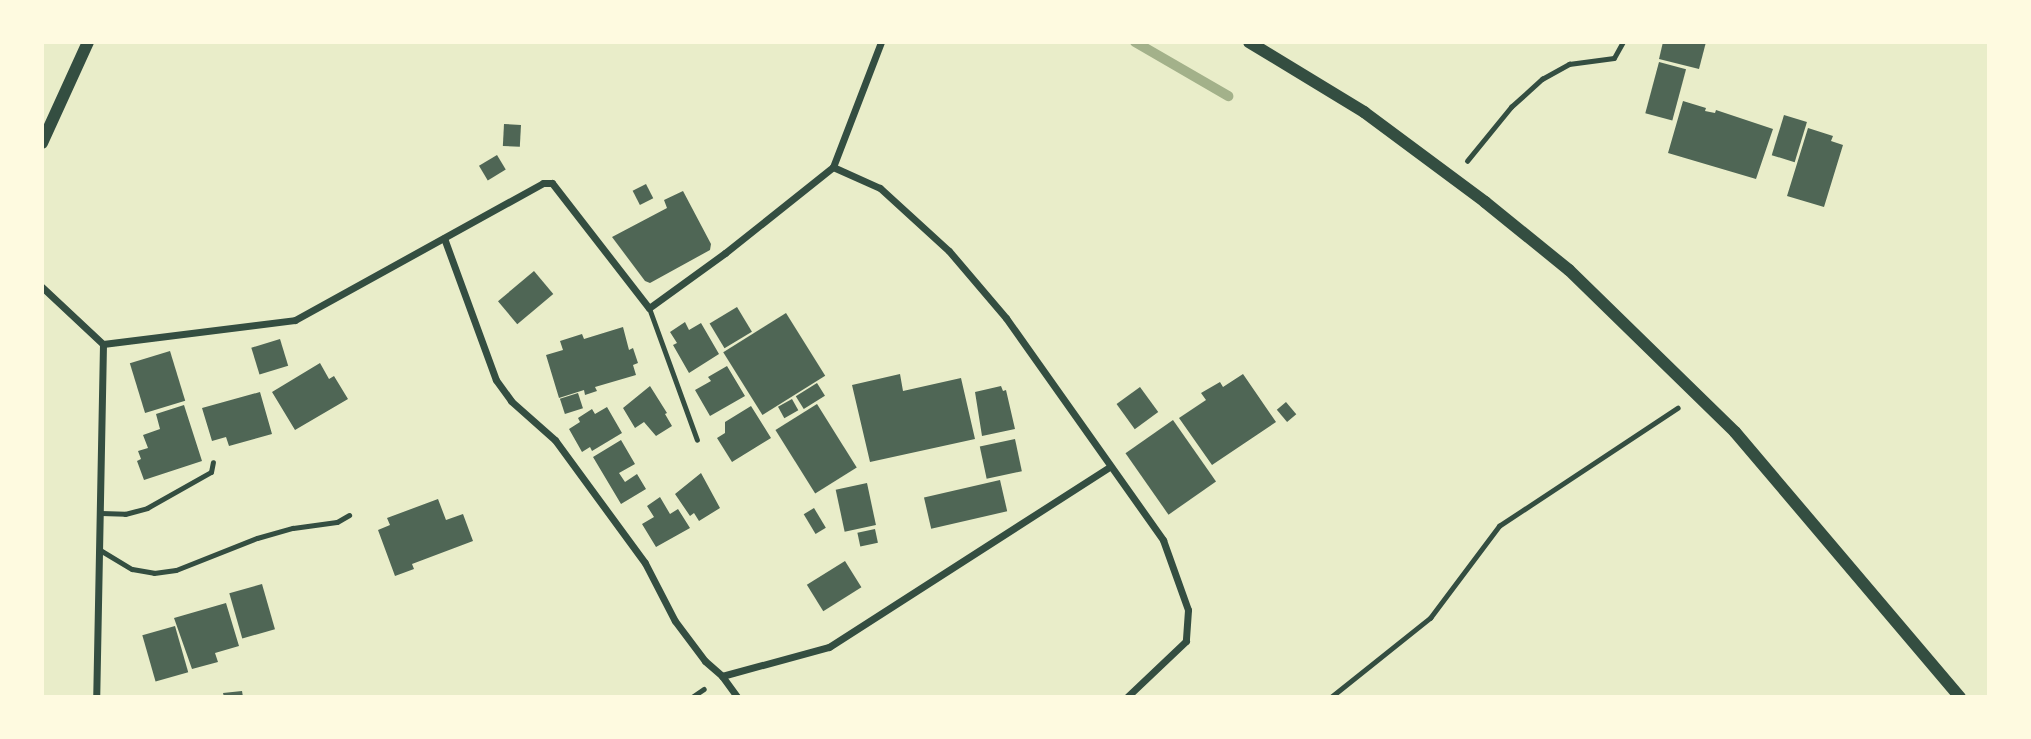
<!DOCTYPE html>
<style>
body{margin:0}
#map{position:relative;width:2031px;height:739px;overflow:hidden;background:#e9edc9;font-family:Merriweather,serif}
div>[style]{position:absolute}
.stream>*{height:10px;margin:-5px;padding:0 5px;transform-origin:5px;border-radius:5px;background:#a3b18a}
.building>*{inset:0;background:#4f6655;transform-origin:0 0}
.path>*{height:4.5px;margin:-2.25px;padding:0 2.25px;transform-origin:2.25px;border-radius:2.25px;background:#344e41}
.service>*{height:5px;margin:-2.5px;padding:0 2.5px;transform-origin:2.5px;border-radius:2.5px;background:#344e41}
.minor>*{height:7px;margin:-3.5px;padding:0 3.5px;transform-origin:3.5px;border-radius:3.5px;background:#344e41}
.tertiary>*{height:12px;margin:-6px;padding:0 6px;transform-origin:6px;border-radius:6px;background:#344e41}
span{translate:-50% -50%;white-space:nowrap;text-align:center;line-height:1.15;-webkit-text-stroke:7px #fefae0;paint-order:stroke}
.frame{position:absolute;inset:0;border:44px solid #fefae0;pointer-events:none}
</style>
<div id="map">
<div class="stream">
<i style="left:1135px;top:42px;width:108px;rotate:30.1deg"></i>
</div>
<div class="building">
<i style="clip-path:polygon(1663px 42px,1706px 42px,1699px 69px,1659px 59px)"></i>
<i style="left:1659px;top:62px;width:28px;height:53px;rotate:15deg"></i>
<i style="clip-path:polygon(1683px 101px,1706px 108px,1705px 111px,1715px 113px,1716px 110px,1773px 129px,1756px 179px,1668px 153px)"></i>
<i style="left:1784px;top:115px;width:24px;height:42px;rotate:17deg"></i>
<i style="left:504px;top:124px;width:17px;height:22px;rotate:3deg"></i>
<i style="clip-path:polygon(1808px 128px,1833px 136px,1831px 141px,1843px 145px,1824px 207px,1787px 196px)"></i>
<i style="left:497px;top:155px;width:17px;height:21px;rotate:59deg"></i>
<i style="left:646px;top:184px;width:16px;height:15px;rotate:63deg"></i>
<i style="clip-path:polygon(683px 191px,711px 244px,710px 250px,650px 283px,645px 281px,612px 237px,667px 208px,664px 200px)"></i>
<i style="left:534px;top:271px;width:30px;height:47px;rotate:50deg"></i>
<i style="left:737px;top:307px;width:29px;height:32px;rotate:59deg"></i>
<i style="left:786px;top:313px;width:74px;height:74px;rotate:58deg"></i>
<i style="clip-path:polygon(685px 322px,689px 330px,701px 323px,719px 354px,689px 373px,673px 345px,677px 343px,670px 332px)"></i>
<i style="clip-path:polygon(623px 327px,629px 350px,633px 348px,638px 363px,633px 365px,636px 375px,595px 387px,597px 391px,585px 395px,584px 390px,559px 398px,546px 355px,563px 350px,560px 341px,582px 334px,584px 339px)"></i>
<i style="left:280px;top:339px;width:28px;height:30px;rotate:73deg"></i>
<i style="left:170px;top:351px;width:52px;height:42px;rotate:73deg"></i>
<i style="clip-path:polygon(320px 363px,329px 379px,334px 376px,348px 399px,295px 430px,272px 392px)"></i>
<i style="clip-path:polygon(727px 366px,745px 396px,710px 416px,695px 390px,711px 381px,708px 377px)"></i>
<i style="clip-path:polygon(900px 374px,903px 391px,961px 378px,975px 439px,870px 462px,852px 385px)"></i>
<i style="clip-path:polygon(1243px 374px,1276px 422px,1212px 465px,1179px 418px,1206px 400px,1201px 393px,1220px 382px,1223px 387px)"></i>
<i style="left:817px;top:383px;width:15px;height:25px;rotate:58deg"></i>
<i style="clip-path:polygon(650px 386px,667px 413px,665px 414px,672px 426px,656px 436px,644px 422px,635px 428px,623px 408px)"></i>
<i style="clip-path:polygon(1001px 386px,1003px 391px,1006px 390px,1015px 429px,982px 436px,975px 392px)"></i>
<i style="left:1140px;top:387px;width:31px;height:29px;rotate:54deg"></i>
<i style="clip-path:polygon(260px 392px,272px 434px,229px 446px,226px 437px,212px 441px,202px 408px)"></i>
<i style="left:578px;top:393px;width:16px;height:19px;rotate:72deg"></i>
<i style="left:792px;top:399px;width:13px;height:16px;rotate:61deg"></i>
<i style="left:1286px;top:402px;width:16px;height:12px;rotate:50deg"></i>
<i style="left:817px;top:404px;width:75px;height:49px;rotate:58deg"></i>
<i style="clip-path:polygon(184px 405px,202px 461px,144px 480px,137px 461px,141px 459px,138px 451px,148px 448px,143px 435px,160px 429px,156px 414px)"></i>
<i style="clip-path:polygon(751px 406px,771px 438px,732px 462px,717px 438px,725px 433px,725px 422px)"></i>
<i style="clip-path:polygon(607px 407px,622px 433px,592px 451px,590px 447px,582px 452px,569px 429px,580px 422px,578px 418px,592px 409px,595px 414px)"></i>
<i style="left:1173px;top:420px;width:75px;height:58px;rotate:55deg"></i>
<i style="left:1015px;top:439px;width:33px;height:36px;rotate:78deg"></i>
<i style="clip-path:polygon(621px 440px,635px 464px,619px 473px,625px 482px,637px 474px,646px 489px,621px 504px,593px 457px)"></i>
<i style="clip-path:polygon(701px 473px,720px 508px,699px 521px,694px 513px,690px 516px,675px 494px)"></i>
<i style="left:1000px;top:480px;width:32px;height:78px;rotate:77deg"></i>
<i style="left:867px;top:483px;width:43px;height:32px;rotate:78deg"></i>
<i style="clip-path:polygon(660px 497px,670px 514px,678px 509px,690px 528px,656px 547px,642px 524px,654px 517px,647px 506px)"></i>
<i style="clip-path:polygon(438px 499px,446px 520px,463px 514px,473px 541px,412px 564px,414px 569px,395px 576px,378px 530px,390px 525px,387px 518px)"></i>
<i style="left:814px;top:508px;width:23px;height:12px;rotate:59deg"></i>
<i style="left:875px;top:529px;width:14px;height:18px;rotate:78deg"></i>
<i style="left:845px;top:561px;width:31px;height:45px;rotate:58deg"></i>
<i style="left:262px;top:584px;width:47px;height:34px;rotate:74deg"></i>
<i style="clip-path:polygon(226px 603px,239px 646px,215px 653px,218px 662px,192px 669px,174px 618px)"></i>
<i style="left:175px;top:626px;width:48px;height:34px;rotate:74deg"></i>
<i style="clip-path:polygon(242px 691px,243px 697px,224px 697px,223px 693px)"></i>
</div>
<div class="path">
<i style="left:1467px;top:161px;width:70px;rotate:-50.8deg"></i>
<i style="left:1511px;top:107px;width:42px;rotate:-42.1deg"></i>
<i style="left:1542px;top:79px;width:31px;rotate:-29deg"></i>
<i style="left:1569px;top:64px;width:45px;rotate:-7.6deg"></i>
<i style="left:1614px;top:58px;width:18px;rotate:-61deg"></i>
<i style="left:692px;top:697px;width:14px;rotate:-34deg"></i>
<i style="left:1331px;top:697px;width:127px;rotate:-38.6deg"></i>
<i style="left:1430px;top:618px;width:115px;rotate:-53.1deg"></i>
<i style="left:1499px;top:526px;width:214px;rotate:-33.5deg"></i>
</div>
<div class="service">
<i style="left:649px;top:308px;width:140px;rotate:70deg"></i>
<i style="left:101px;top:513px;width:24px;rotate:2deg"></i>
<i style="left:125px;top:514px;width:23px;rotate:-15deg"></i>
<i style="left:147px;top:508px;width:73px;rotate:-29.4deg"></i>
<i style="left:211px;top:472px;width:10px;rotate:-79deg"></i>
<i style="left:100px;top:550px;width:37px;rotate:31deg"></i>
<i style="left:132px;top:569px;width:22px;rotate:10deg"></i>
<i style="left:154px;top:573px;width:22px;rotate:-8deg"></i>
<i style="left:176px;top:570px;width:87px;rotate:-21.6deg"></i>
<i style="left:257px;top:538px;width:37px;rotate:-16deg"></i>
<i style="left:293px;top:528px;width:44px;rotate:-7.8deg"></i>
<i style="left:337px;top:522px;width:14px;rotate:-30deg"></i>
</div>
<div class="minor">
<i style="left:833px;top:167px;width:134px;rotate:-69deg"></i>
<i style="left:444px;top:238px;width:151px;rotate:69.9deg"></i>
<i style="left:496px;top:380px;width:26px;rotate:54deg"></i>
<i style="left:511px;top:401px;width:59px;rotate:41.6deg"></i>
<i style="left:555px;top:440px;width:152px;rotate:53.8deg"></i>
<i style="left:645px;top:563px;width:65px;rotate:62.7deg"></i>
<i style="left:675px;top:621px;width:50px;rotate:53.1deg"></i>
<i style="left:705px;top:661px;width:23px;rotate:41deg"></i>
<i style="left:722px;top:676px;width:111px;rotate:-15.2deg"></i>
<i style="left:829px;top:647px;width:333px;rotate:-32.7deg"></i>
<i style="left:42px;top:287px;width:83px;rotate:43.1deg"></i>
<i style="left:103px;top:344px;width:353px;rotate:91.1deg"></i>
<i style="left:103px;top:344px;width:193px;rotate:-7.1deg"></i>
<i style="left:295px;top:320px;width:283px;rotate:-28.9deg"></i>
<i style="left:543px;top:183px;width:9px"></i>
<i style="left:552px;top:183px;width:158px;rotate:52.2deg"></i>
<i style="left:649px;top:308px;width:94px;rotate:-35.9deg"></i>
<i style="left:725px;top:253px;width:138px;rotate:-38.5deg"></i>
<i style="left:833px;top:167px;width:51px;rotate:24.1deg"></i>
<i style="left:880px;top:188px;width:93px;rotate:42.4deg"></i>
<i style="left:949px;top:251px;width:88px;rotate:49.6deg"></i>
<i style="left:1006px;top:318px;width:272px;rotate:54.7deg"></i>
<i style="left:1163px;top:540px;width:74px;rotate:70.3deg"></i>
<i style="left:1188px;top:610px;width:31px;rotate:94deg"></i>
<i style="left:1186px;top:641px;width:81px;rotate:136.5deg"></i>
<i style="left:722px;top:676px;width:26px;rotate:54deg"></i>
</div>
<div class="tertiary">
<i style="left:1249px;top:42px;width:135px;rotate:31.3deg"></i>
<i style="left:1364px;top:112px;width:151px;rotate:36.6deg"></i>
<i style="left:1485px;top:202px;width:108px;rotate:39deg"></i>
<i style="left:1569px;top:270px;width:232px;rotate:44.3deg"></i>
<i style="left:1735px;top:432px;width:348px;rotate:49.7deg"></i>
<i style="left:42px;top:143px;width:111px;rotate:-65.5deg"></i>
</div>
<div class="frame"></div>
</div>
